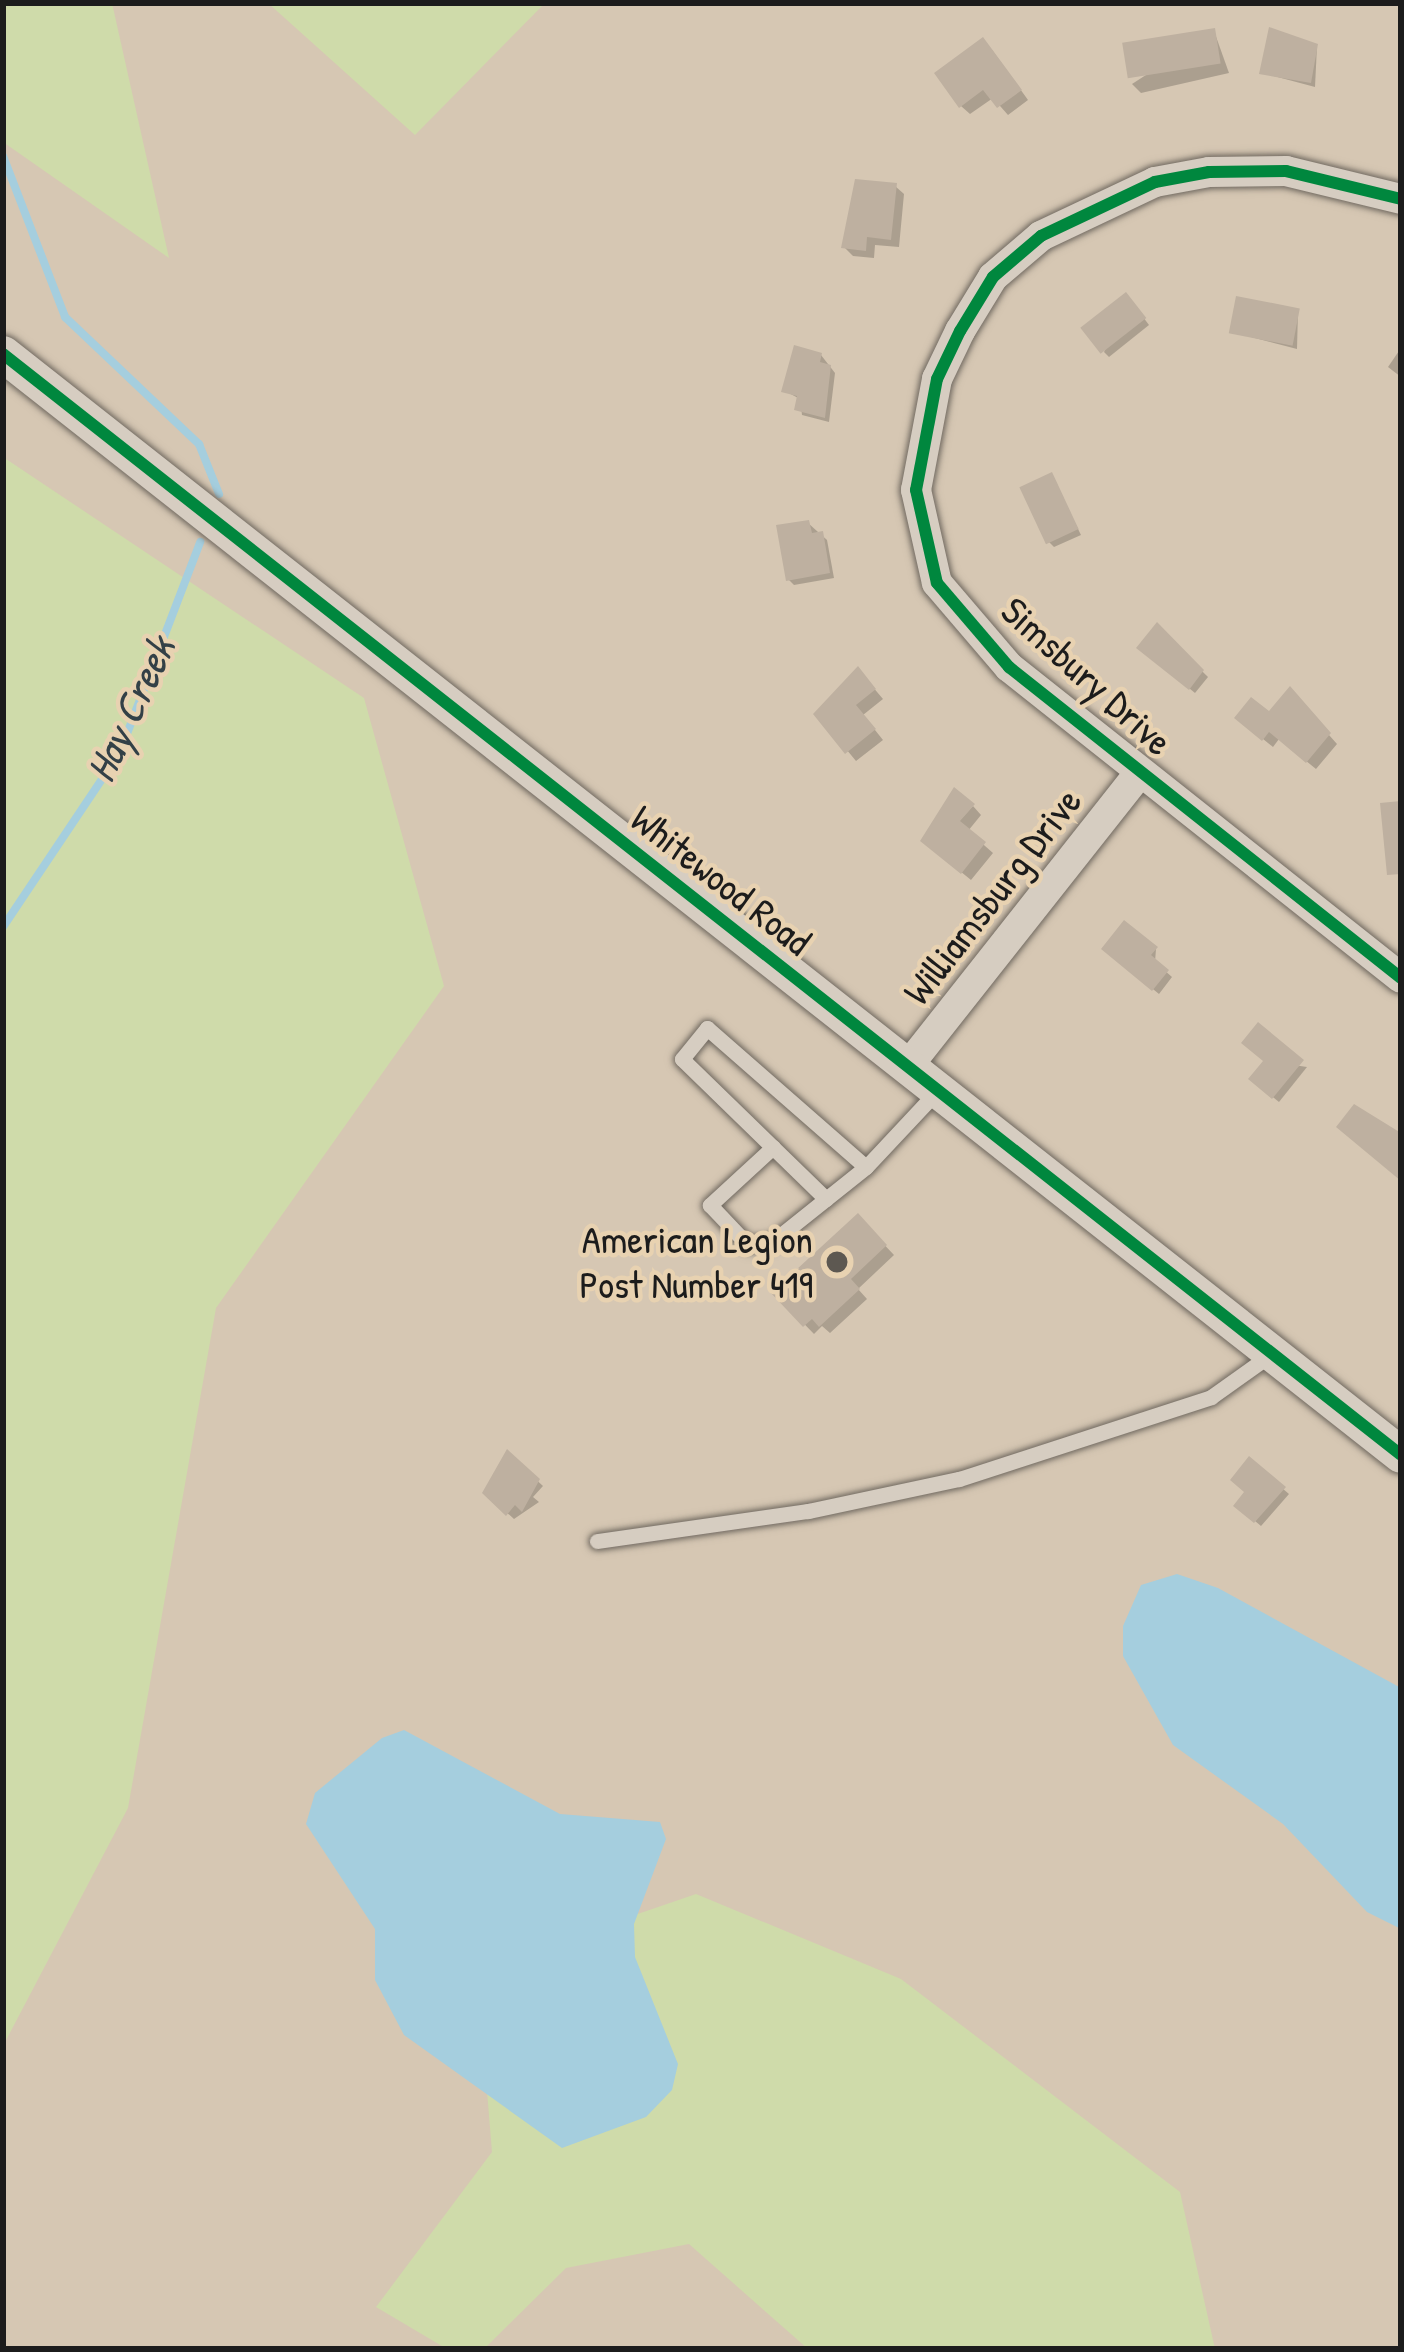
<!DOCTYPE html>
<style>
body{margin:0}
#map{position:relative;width:1404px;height:2352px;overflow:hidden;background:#d6c7b3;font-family:"Patrick Hand",sans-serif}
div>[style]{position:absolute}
.green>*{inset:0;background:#cfdbaa}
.water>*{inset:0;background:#a5cede}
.shadow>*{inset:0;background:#0003}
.stream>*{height:8px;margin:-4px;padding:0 4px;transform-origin:4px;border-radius:4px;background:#a5cede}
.building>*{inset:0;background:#beb0a0;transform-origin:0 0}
.roads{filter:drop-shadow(0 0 3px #706960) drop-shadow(0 0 3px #706960)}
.service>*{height:15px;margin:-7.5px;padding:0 7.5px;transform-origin:7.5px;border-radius:7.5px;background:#d6cdc1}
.minor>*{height:30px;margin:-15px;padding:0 15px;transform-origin:15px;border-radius:15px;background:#d6cdc1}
.tertiary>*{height:36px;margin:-18px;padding:0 18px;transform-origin:18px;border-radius:18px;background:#d6cdc1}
.cycleway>*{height:12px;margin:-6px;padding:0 6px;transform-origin:6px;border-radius:6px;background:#00873e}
.dots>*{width:33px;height:33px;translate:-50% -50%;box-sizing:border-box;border:6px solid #e8d2b1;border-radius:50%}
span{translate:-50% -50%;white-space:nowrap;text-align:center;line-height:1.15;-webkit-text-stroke:9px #e8d2b1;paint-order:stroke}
.street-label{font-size:39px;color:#1c1c1c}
.poi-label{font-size:39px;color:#1c1c1c}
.right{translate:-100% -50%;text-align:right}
.water-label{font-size:42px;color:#334047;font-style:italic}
.frame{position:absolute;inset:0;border:6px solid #1c1c1c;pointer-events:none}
</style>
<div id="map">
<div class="green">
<i style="clip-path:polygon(3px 3px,112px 3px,169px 258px,3px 142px)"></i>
<i style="clip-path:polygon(268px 3px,545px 3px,415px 135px)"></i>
<i style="clip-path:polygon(3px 457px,364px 698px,444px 986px,216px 1308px,128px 1808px,3px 2046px)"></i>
<i style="clip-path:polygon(696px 1894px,901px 1979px,1180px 2192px,1215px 2349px,808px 2349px,689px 2244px,566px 2268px,484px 2349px,447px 2349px,376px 2307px,492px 2152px,477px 1969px)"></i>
</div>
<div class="water">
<i style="clip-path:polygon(1177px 1574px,1218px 1588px,1401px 1688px,1401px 1929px,1367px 1912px,1283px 1824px,1173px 1745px,1123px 1656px,1123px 1626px,1141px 1585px)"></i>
<i style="clip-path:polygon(404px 1730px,560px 1814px,660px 1822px,666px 1839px,634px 1924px,635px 1957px,678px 2064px,672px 2090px,646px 2117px,562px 2148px,404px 2035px,375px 1980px,375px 1929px,306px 1824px,315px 1793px,382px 1738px)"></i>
</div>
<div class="shadow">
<i style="clip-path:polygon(1214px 31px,1229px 73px,1141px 93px,1132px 84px)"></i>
<i style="clip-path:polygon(1317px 46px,1315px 87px,1262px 73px)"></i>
<i style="clip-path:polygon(992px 50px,1028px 100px,1008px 115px,993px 98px,970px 114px,961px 106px)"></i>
<i style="clip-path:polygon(895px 186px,904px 194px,899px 247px,875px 245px,874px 258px,853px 256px,844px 247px)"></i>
<i style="clip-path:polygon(1131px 301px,1149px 325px,1109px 357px,1104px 352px)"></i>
<i style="clip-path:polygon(1298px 311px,1297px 349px,1232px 332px)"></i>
<i style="clip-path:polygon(1401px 348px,1401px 377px,1388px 367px)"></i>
<i style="clip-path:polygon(821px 355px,835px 373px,829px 422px,802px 415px,800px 399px,785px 391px)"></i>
<i style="clip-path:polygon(1052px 476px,1081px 535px,1054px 547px,1049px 542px)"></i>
<i style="clip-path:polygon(808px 523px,827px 540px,834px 578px,794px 585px,788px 579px)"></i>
<i style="clip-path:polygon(1157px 627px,1208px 677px,1195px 693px,1146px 653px)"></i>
<i style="clip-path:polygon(866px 679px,883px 699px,863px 715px,883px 740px,856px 761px,817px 714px)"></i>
<i style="clip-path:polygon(1290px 691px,1337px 744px,1316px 769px,1279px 739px,1273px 747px,1247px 726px,1270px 715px)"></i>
<i style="clip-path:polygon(973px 806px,981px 815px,968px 831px,993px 853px,971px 880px,933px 849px)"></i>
<i style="clip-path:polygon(1156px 949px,1155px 962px,1172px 977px,1159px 994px,1110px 954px)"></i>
<i style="clip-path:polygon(1266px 1061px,1307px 1067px,1279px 1102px,1257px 1084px)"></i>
<i style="clip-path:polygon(858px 1217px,894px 1255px,858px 1289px,867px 1299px,830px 1333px,822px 1326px,814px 1334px,775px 1294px)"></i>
<i style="clip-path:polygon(508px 1454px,543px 1486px,533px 1497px,539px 1502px,514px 1519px,485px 1493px)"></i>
<i style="clip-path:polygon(1249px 1460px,1289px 1494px,1261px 1526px,1237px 1506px,1248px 1492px)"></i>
</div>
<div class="stream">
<i style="left:3px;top:156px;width:173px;rotate:68.9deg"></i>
<i style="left:65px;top:317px;width:185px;rotate:43.5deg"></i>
<i style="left:199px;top:444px;width:54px;rotate:68.2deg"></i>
<i style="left:3px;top:927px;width:211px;rotate:-56.2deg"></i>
<i style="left:120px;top:752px;width:225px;rotate:-69.1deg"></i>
</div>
<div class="building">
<i style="clip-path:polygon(1269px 27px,1318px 44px,1311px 83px,1259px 74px)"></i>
<i style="left:1215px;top:28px;width:36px;height:94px;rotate:81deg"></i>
<i style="clip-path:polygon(983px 37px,1022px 90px,997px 108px,983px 90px,959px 108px,934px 73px)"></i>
<i style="clip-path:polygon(855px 179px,897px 183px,891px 240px,867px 237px,866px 251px,841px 248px)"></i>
<i style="left:1126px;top:292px;width:33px;height:58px;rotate:52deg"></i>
<i style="left:1236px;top:296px;width:65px;height:38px;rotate:11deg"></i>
<i style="clip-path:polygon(794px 345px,822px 353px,820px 362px,831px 365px,825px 418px,794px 410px,797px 396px,781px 392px)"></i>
<i style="left:1052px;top:472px;width:63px;height:36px;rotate:65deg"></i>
<i style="clip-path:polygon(809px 520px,812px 533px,823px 531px,830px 573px,786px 581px,776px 525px)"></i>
<i style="clip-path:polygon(1157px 622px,1204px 670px,1189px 690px,1136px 648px)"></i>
<i style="clip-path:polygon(858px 666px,876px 689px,856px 705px,876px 729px,845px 754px,813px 714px)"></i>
<i style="clip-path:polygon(1290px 686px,1331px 733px,1306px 763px,1269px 732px,1262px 741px,1234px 718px,1251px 697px,1269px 711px)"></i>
<i style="clip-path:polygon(954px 787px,975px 804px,960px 821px,986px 842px,961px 874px,920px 841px)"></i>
<i style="clip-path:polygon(1401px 801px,1401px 874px,1387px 875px,1380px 803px)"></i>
<i style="clip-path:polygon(1124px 920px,1158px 947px,1151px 955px,1169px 970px,1152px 991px,1101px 949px)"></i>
<i style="clip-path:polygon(1258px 1022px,1304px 1060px,1272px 1099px,1248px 1079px,1263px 1061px,1241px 1043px)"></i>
<i style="clip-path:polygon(1354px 1104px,1401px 1133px,1401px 1181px,1336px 1127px)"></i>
<i style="clip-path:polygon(858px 1213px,887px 1245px,851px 1279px,860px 1289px,819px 1327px,812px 1319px,803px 1327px,771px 1293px)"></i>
<i style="clip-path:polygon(507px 1449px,540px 1479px,522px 1512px,515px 1505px,506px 1516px,482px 1493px)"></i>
<i style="clip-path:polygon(1249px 1456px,1286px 1487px,1254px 1523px,1233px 1506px,1244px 1492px,1230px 1480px)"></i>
</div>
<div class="roads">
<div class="service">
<i style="left:773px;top:1147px;width:86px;rotate:137.4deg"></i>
<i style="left:710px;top:1205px;width:54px;rotate:46.5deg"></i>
<i style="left:747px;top:1244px;width:25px;rotate:-5deg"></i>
<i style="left:772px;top:1242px;width:120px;rotate:-38.6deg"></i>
<i style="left:866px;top:1167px;width:104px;rotate:-46.9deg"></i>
<i style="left:826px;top:1199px;width:201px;rotate:-135.8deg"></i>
<i style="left:682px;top:1059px;width:40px;rotate:-51deg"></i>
<i style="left:707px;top:1028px;width:211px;rotate:41.2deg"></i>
<i style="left:597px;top:1541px;width:213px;rotate:-8.1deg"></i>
<i style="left:808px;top:1511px;width:154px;rotate:-12deg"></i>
<i style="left:959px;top:1479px;width:265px;rotate:-18deg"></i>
<i style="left:1211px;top:1397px;width:72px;rotate:-35.4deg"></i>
</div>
<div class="minor">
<i style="left:1401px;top:199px;width:118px;rotate:-166.3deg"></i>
<i style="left:1286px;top:171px;width:77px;rotate:179.3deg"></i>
<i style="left:1209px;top:172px;width:55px;rotate:169.5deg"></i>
<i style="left:1155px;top:182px;width:126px;rotate:154.7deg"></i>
<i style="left:1041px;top:236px;width:63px;rotate:139.5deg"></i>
<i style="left:993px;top:277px;width:63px;rotate:121.4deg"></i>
<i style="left:960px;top:331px;width:53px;rotate:115.6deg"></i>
<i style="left:937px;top:379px;width:113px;rotate:100.7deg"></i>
<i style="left:916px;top:490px;width:95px;rotate:77.3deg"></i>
<i style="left:937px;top:583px;width:111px;rotate:49.4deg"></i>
<i style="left:1009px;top:667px;width:500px;rotate:38.43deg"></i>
<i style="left:908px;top:1066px;width:370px;rotate:-51.7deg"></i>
</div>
<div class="tertiary">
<i style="left:3px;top:354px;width:1779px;rotate:38.22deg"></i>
</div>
</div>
<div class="cycleway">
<i style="left:1401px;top:199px;width:118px;rotate:-166.3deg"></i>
<i style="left:1286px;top:171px;width:77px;rotate:179.3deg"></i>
<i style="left:1209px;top:172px;width:55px;rotate:169.5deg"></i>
<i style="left:1155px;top:182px;width:126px;rotate:154.7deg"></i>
<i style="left:1041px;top:236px;width:63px;rotate:139.5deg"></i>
<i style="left:993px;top:277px;width:63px;rotate:121.4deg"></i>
<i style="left:960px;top:331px;width:53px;rotate:115.6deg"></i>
<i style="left:937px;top:379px;width:113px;rotate:100.7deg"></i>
<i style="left:916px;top:490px;width:95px;rotate:77.3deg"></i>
<i style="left:937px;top:583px;width:111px;rotate:49.4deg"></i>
<i style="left:1009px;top:667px;width:500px;rotate:38.43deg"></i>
<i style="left:3px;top:354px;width:1779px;rotate:38.22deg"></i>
</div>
<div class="dots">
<i style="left:837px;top:1262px;background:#5d5851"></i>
</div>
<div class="street-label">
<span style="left:1087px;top:676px;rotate:42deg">Simsbury Drive</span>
<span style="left:721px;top:880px;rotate:38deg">Whitewood Road</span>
<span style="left:992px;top:896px;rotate:-52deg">Williamsburg Drive</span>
</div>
<div class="poi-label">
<span class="right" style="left:813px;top:1262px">American Legion<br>Post Number 419</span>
</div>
<div class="water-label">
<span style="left:130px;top:709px;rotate:-65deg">Hay Creek</span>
</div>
<div class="frame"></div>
</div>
